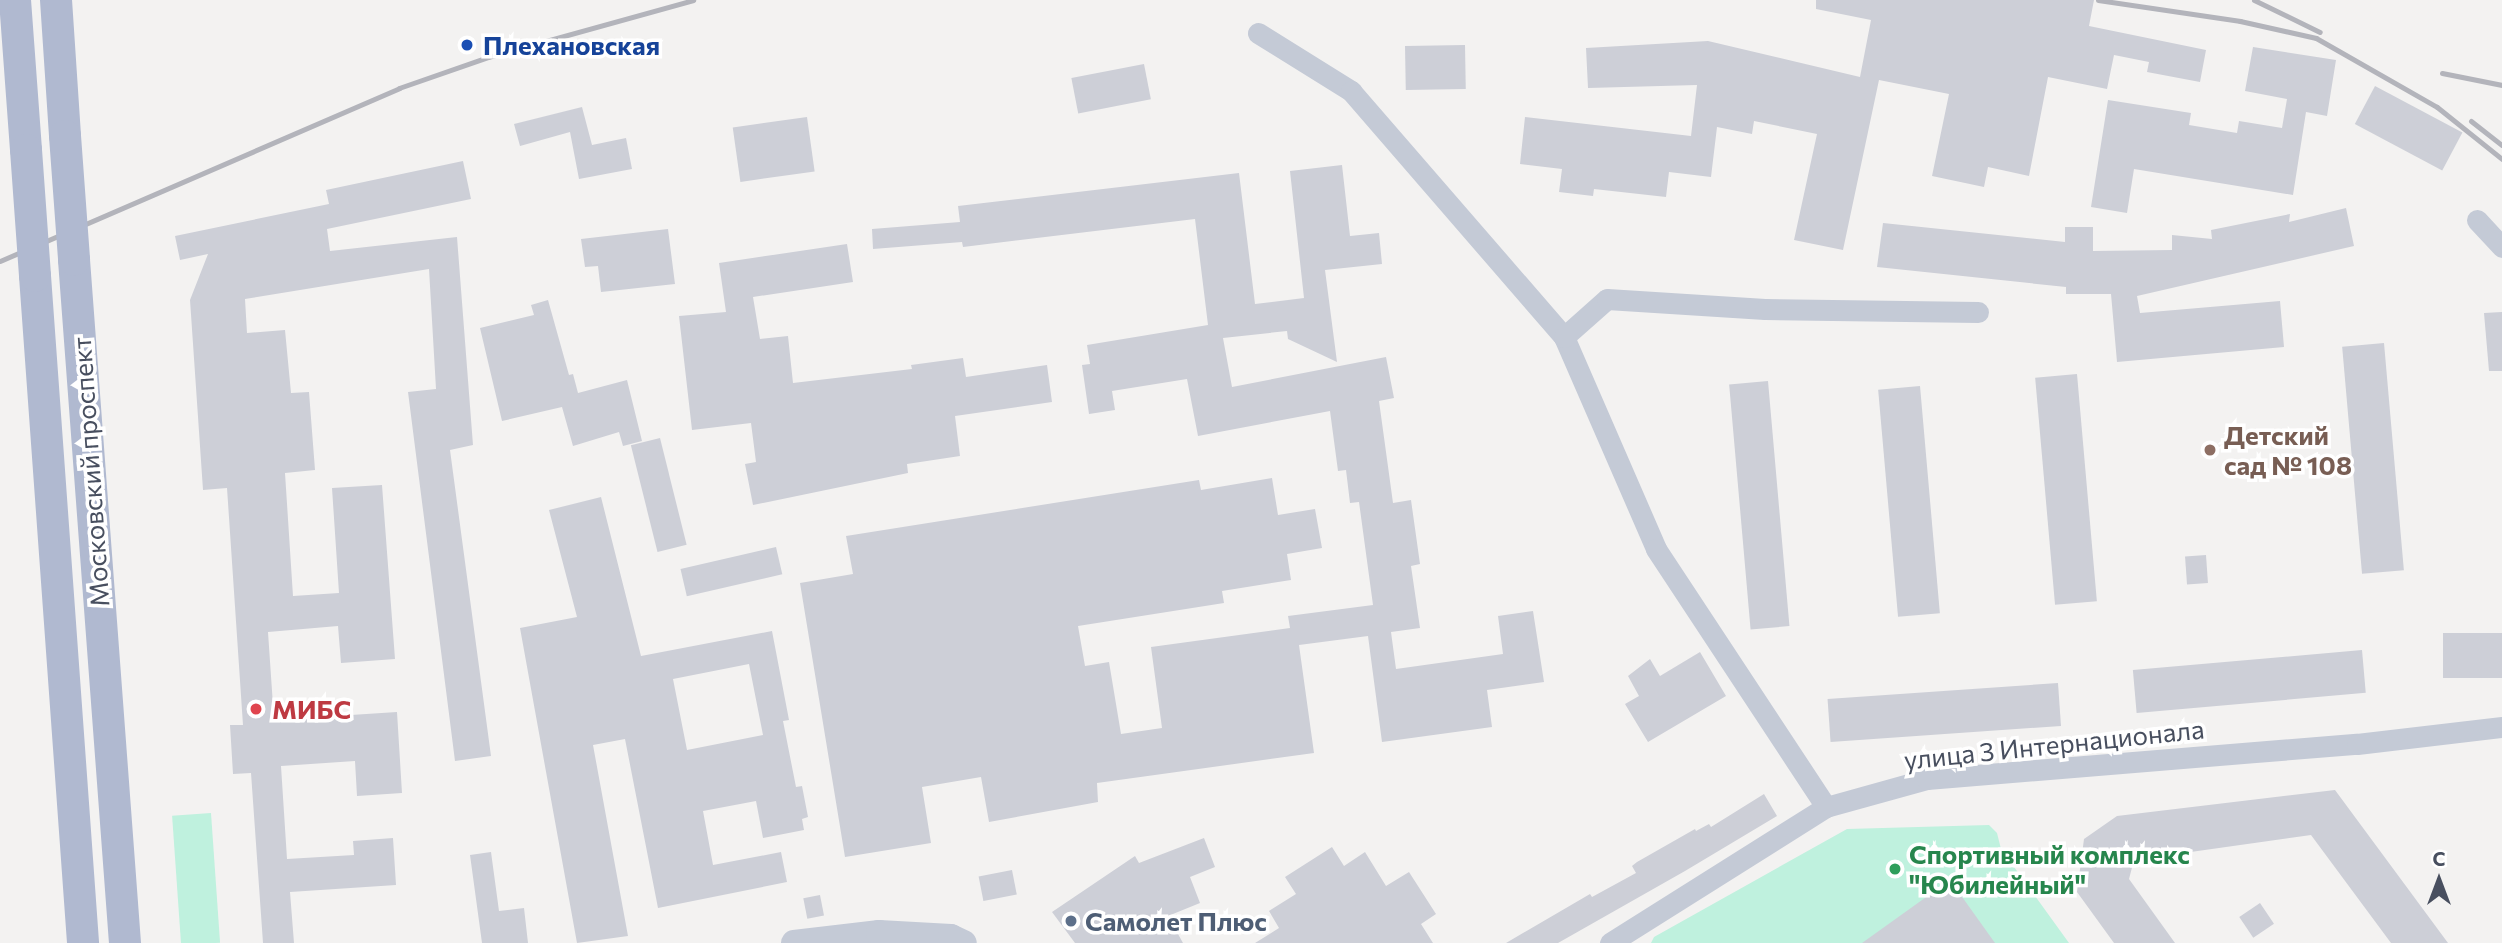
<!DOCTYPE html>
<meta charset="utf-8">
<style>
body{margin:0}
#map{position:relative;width:2502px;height:943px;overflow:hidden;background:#f3f2f1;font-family:Commissioner,sans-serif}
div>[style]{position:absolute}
.green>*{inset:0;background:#bff1de;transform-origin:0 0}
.building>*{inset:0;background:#cdcfd7;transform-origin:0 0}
.minor>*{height:21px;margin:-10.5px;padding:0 10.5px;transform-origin:10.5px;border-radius:10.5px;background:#c4cad6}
.tertiary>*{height:26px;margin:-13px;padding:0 13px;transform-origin:13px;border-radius:13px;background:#c4cad6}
.primary>*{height:32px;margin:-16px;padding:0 16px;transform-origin:16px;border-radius:16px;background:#b0b9d0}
.rail>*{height:5px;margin:-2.5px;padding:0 2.5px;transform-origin:2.5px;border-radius:2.5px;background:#b3b4bb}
.primary-bridge>*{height:32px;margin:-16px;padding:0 16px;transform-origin:16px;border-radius:16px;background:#b0b9d0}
.dots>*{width:19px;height:19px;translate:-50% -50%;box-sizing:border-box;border:4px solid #fff;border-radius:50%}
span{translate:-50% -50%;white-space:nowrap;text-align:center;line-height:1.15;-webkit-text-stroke:7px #fff;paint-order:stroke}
.transit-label{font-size:26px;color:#164399;font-weight:700}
.left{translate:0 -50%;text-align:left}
.education-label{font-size:26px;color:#785e54;font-weight:700}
.street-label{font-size:26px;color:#484f5f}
.health-label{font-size:26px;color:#be3a42;font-weight:700}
.leisure-label{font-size:26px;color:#27864d;font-weight:700}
.service-label{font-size:26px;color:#4e5e75;font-weight:700}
.north{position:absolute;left:2404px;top:845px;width:70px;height:70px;-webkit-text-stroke:5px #fff;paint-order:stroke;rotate:0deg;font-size:19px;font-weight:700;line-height:28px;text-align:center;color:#484f5f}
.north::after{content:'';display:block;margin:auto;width:24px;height:32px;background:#484f5f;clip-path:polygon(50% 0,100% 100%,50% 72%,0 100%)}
</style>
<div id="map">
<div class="green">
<i style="left:211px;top:813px;width:130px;height:39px;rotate:86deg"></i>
<i style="clip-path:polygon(1989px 825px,1997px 833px,2001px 849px,2069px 943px,1651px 943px,1654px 937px,1847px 829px)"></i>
</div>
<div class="building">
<i style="clip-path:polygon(1816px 0,2094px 0,2089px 26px,2206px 50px,2200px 82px,2147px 72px,2149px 62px,2114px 55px,2107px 89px,2048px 77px,2029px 176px,1988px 167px,1984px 187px,1932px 176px,1949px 94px,1879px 80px,1843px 250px,1794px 240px,1817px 134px,1754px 121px,1752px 134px,1717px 127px,1711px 177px,1669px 172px,1666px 197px,1594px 189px,1593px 196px,1559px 192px,1562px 169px,1520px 164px,1525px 117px,1691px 136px,1697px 85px,1588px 88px,1586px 48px,1708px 41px,1860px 77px,1871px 20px,1816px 9px)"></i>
<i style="left:1465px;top:45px;width:44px;height:60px;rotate:89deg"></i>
<i style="clip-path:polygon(2253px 47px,2336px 60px,2327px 116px,2306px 112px,2293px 195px,2134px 169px,2127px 213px,2091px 207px,2108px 100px,2191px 113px,2189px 125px,2237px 133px,2239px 121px,2282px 128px,2287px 99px,2245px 91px)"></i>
<i style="left:1144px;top:64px;width:36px;height:74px;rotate:79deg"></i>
<i style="left:2375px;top:86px;width:99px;height:43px;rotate:28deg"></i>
<i style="clip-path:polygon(582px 107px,592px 145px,626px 138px,632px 169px,579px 179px,570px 132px,520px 146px,514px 124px)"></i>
<i style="left:807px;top:117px;width:55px;height:75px;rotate:82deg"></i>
<i style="clip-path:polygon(463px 161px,471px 199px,327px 229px,330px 251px,457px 237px,473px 445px,450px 450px,491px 756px,455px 761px,408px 392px,436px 389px,429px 269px,245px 299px,247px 333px,285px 330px,291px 393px,309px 392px,315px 470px,285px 473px,293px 596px,339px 593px,332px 488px,382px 485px,395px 659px,341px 663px,338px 626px,268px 632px,274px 720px,397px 712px,402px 793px,357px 796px,355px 761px,281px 766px,287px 859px,354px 855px,353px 841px,393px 838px,396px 885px,290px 892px,294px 943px,263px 943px,251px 773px,233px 774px,230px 725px,243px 725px,227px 488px,203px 490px,190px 300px,208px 254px,180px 260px,175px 236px,329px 204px,326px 190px)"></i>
<i style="clip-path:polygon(1342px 165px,1350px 236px,1379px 233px,1382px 264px,1325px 270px,1337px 362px,1288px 339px,1287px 331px,1223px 338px,1232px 387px,1386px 357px,1394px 398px,1379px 401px,1393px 503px,1411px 500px,1420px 564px,1411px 566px,1420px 628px,1391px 632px,1396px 669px,1503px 654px,1498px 616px,1533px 611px,1544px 682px,1487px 690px,1492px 727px,1382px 742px,1368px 636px,1299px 645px,1314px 753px,1097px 783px,1098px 802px,989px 822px,981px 777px,922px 787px,931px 843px,845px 857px,800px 583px,853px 574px,846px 536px,1199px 480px,1201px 490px,1272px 478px,1278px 515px,1315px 509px,1322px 548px,1287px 554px,1291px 580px,1222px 591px,1224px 603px,1078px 626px,1085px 666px,1109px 662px,1121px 734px,1162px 728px,1151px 647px,1290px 628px,1288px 616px,1373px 605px,1359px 502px,1350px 503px,1346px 470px,1338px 471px,1330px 411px,1198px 436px,1187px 379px,1112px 391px,1115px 410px,1089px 414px,1082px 365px,1090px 364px,1087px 345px,1208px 325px,1195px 219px,963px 247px,962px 242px,873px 249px,872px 229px,960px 222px,958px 206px,1239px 173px,1255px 304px,1304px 298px,1290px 171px)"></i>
<i style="clip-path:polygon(2346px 208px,2354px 246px,2137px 296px,2140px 313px,2280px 301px,2284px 347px,2117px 362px,2111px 294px,2066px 294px,2066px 287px,1877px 267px,1883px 223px,2065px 242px,2065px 227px,2093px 227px,2093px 251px,2172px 250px,2172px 235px,2212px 239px,2211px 230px,2290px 214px,2289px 222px)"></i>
<i style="clip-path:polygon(668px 229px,675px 284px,601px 292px,598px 266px,585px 267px,581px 239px)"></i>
<i style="clip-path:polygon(847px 244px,853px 282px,753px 297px,760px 339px,788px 336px,793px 383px,912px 369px,911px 365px,963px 358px,966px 377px,1047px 365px,1052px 402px,955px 416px,960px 456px,907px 464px,908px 473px,753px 505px,745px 464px,756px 462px,751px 423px,692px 430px,679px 316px,726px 312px,719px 263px)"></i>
<i style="clip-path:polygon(548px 300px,569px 375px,573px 374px,578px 393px,627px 380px,642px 441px,623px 446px,619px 432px,573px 446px,562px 407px,502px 421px,480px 328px,534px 315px,531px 305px)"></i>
<i style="clip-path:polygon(2502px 312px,2502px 371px,2489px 371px,2484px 313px)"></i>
<i style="left:2384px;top:343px;width:228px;height:42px;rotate:85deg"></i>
<i style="left:2077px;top:374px;width:228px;height:42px;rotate:85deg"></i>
<i style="left:1768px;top:381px;width:246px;height:39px;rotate:85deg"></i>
<i style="left:1920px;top:386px;width:228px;height:42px;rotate:85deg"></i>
<i style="left:660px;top:438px;width:110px;height:30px;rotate:76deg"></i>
<i style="clip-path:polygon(evenodd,601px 497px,641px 656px,772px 631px,789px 720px,783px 721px,796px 787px,802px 786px,808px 817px,802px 819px,804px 830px,763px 838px,756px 801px,703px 811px,713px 865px,781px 852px,787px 882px,658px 908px,625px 739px,593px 745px,628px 936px,577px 943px,520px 628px,577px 617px,549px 510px,601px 497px,749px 664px,763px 735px,687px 750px,673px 679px,749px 664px)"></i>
<i style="left:776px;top:547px;width:28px;height:98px;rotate:77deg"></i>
<i style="left:2206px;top:555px;width:28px;height:21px;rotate:86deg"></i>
<i style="left:2502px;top:633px;width:45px;height:59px;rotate:90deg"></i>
<i style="left:2362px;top:650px;width:43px;height:230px;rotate:85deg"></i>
<i style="clip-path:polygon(1700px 652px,1726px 696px,1648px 742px,1625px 704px,1639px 696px,1628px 676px,1650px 659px,1660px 676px)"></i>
<i style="left:2058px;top:683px;width:43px;height:231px;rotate:86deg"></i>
<i style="clip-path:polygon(2335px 790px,2448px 943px,2391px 943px,2311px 835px,2134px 860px,2129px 879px,2175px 943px,2114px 943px,2077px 892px,2084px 839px,2117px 816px)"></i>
<i style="clip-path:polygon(1764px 794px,1777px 816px,1685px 871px,1558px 943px,1506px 943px,1590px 894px,1592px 897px,1636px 873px,1632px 866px,1637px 862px,1695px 829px,1696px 831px,1709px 824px,1711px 827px)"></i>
<i style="clip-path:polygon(1204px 838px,1215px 867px,1190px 877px,1200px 903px,1168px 916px,1183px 943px,1075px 943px,1052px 912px,1135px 856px,1139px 863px)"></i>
<i style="clip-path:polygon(1332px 847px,1344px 866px,1365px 852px,1386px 886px,1409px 872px,1436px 914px,1421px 924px,1433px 943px,1255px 943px,1279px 928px,1269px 911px,1296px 894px,1285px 877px)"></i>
<i style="clip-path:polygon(491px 852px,499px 911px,524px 908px,528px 943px,482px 943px,470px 855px)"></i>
<i style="left:1012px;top:870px;width:25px;height:34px;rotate:79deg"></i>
<i style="clip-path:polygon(1950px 880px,1995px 943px,1862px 943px)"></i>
<i style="left:820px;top:895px;width:21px;height:17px;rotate:79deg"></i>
<i style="left:2260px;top:903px;width:25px;height:25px;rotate:56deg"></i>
</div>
<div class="minor">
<i style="left:1258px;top:33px;width:110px;rotate:31.9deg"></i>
<i style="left:1351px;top:91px;width:325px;rotate:49.1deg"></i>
<i style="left:1564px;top:337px;width:231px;rotate:66.5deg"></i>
<i style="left:1656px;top:549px;width:309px;rotate:56.6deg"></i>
<i style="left:2477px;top:220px;width:37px;rotate:47deg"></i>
<i style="left:1564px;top:337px;width:57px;rotate:-41.5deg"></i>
<i style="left:1607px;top:299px;width:158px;rotate:3.6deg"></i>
<i style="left:1765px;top:309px;width:213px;rotate:0.8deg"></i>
<i style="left:1610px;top:943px;width:255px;rotate:-32.2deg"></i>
<i style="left:1826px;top:807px;width:105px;rotate:-15.5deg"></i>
<i style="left:1927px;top:779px;width:431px;rotate:-4.7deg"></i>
<i style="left:2357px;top:744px;width:146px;rotate:-6.7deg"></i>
</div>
<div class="tertiary">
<i style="left:794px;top:943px;width:86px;rotate:-6.7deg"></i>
<i style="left:879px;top:933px;width:72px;rotate:3.2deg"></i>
<i style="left:951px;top:937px;width:14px;rotate:25deg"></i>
</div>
<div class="primary">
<i style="left:15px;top:0;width:150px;rotate:85.8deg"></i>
<i style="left:56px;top:0;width:136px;rotate:86.2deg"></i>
<i style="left:74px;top:260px;width:685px;rotate:85.73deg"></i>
<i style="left:35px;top:276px;width:669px;rotate:85.88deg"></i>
</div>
<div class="rail">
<i style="left:2098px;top:0;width:144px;rotate:8.4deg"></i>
<i style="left:2240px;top:21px;width:78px;rotate:12.6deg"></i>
<i style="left:2316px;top:38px;width:139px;rotate:29.7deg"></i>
<i style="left:2437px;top:107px;width:83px;rotate:38.7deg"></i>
<i style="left:2254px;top:0;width:73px;rotate:25.9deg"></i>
<i style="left:2442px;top:73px;width:61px;rotate:11.3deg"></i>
<i style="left:2471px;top:121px;width:39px;rotate:38deg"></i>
<i style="left:0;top:261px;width:435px;rotate:-23.4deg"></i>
<i style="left:399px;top:88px;width:94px;rotate:-19.2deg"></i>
<i style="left:488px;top:57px;width:213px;rotate:-15.5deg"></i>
</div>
<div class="primary-bridge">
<i style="left:65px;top:136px;width:124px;rotate:85.8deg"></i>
<i style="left:26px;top:150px;width:126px;rotate:85.9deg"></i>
</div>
<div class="dots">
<i style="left:467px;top:45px;background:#1a4fb4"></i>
<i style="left:2210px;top:450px;background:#8d6e63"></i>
<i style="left:256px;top:709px;background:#e0444e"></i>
<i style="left:1895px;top:869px;background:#2e9e5b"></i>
<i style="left:1071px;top:921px;background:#5c6f8a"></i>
</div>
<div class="transit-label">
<span class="left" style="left:483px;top:45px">Плехановская</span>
</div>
<div class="education-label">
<span class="left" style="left:2224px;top:450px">Детский<br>сад № 108</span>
</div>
<div class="street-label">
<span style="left:90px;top:472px;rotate:-94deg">Московский проспект</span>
<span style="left:2054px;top:744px;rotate:-6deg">улица 3 Интернационала</span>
</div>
<div class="health-label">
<span class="left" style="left:272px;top:709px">МИБС</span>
</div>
<div class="leisure-label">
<span class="left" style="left:1909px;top:869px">Спортивный комплекс<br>"Юбилейный"</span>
</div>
<div class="service-label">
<span class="left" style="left:1085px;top:921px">Самолет Плюс</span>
</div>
<div class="north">С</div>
</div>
